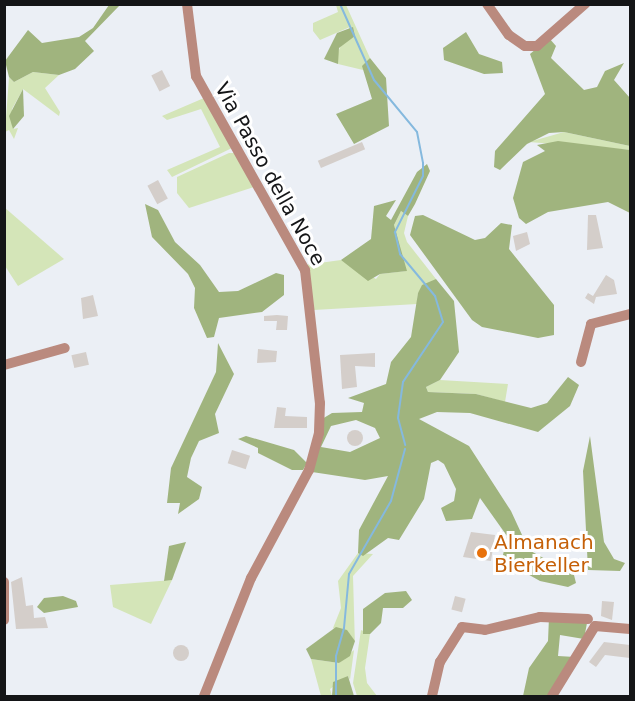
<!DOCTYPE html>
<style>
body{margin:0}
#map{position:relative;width:635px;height:701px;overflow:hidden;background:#ebeff5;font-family:"DejaVu Sans",sans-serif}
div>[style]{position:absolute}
.green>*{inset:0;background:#d4e5b8}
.forest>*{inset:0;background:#a0b47e}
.stream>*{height:2px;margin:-1px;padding:0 1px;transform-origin:1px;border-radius:1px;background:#85b9de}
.building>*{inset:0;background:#d4ceca;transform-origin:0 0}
.round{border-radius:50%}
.minor>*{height:10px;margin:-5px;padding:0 5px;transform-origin:5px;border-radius:5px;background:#ba8a7e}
.dots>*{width:16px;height:16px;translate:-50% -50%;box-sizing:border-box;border:3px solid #fff;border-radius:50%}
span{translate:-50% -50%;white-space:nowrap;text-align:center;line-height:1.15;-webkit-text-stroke:6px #fff;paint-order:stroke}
.street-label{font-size:20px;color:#141517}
.food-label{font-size:20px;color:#c56008}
.left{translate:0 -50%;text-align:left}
.frame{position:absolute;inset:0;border:6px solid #141517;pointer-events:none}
</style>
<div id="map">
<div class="green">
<i style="clip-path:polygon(336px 5px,346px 5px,370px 58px,363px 70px,338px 64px,337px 54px,350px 27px,320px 40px,313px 31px,313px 23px,338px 12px)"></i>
<i style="clip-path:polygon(33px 72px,59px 75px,45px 88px,60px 112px,59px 116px,23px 89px,12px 109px,13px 129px,18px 128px,14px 139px,9px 130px,5px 132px,9px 77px,14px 82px)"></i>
<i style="clip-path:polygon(204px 98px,232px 148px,172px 177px,167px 170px,220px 147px,201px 109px,167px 120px,162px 116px)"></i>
<i style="clip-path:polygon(564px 132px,630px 146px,630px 150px,529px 142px)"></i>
<i style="clip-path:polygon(229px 153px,236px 153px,254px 187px,189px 208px,177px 193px,177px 177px)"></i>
<i style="clip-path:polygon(4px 207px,64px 259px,18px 286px,5px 266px)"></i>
<i style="clip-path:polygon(401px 211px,408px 216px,404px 233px,407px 242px,436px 279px,418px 293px,417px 304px,314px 310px,305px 265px,341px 260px,376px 279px,380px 274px,406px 271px,396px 241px,394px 225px)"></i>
<i style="clip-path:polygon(440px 380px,508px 384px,505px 402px,476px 394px,428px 392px,426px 387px)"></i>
<i style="clip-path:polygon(358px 553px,373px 554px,353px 576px,355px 646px,355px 641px,333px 628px,341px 608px,338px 581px)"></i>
<i style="clip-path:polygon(172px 580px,151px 624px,113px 607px,110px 585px)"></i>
<i style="clip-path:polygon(361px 630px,370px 634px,365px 668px,367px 683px,377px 696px,357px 696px,353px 683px)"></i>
<i style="clip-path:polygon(354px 650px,350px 680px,348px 676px,330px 689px,332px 696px,321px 696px,311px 659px,339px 663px)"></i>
</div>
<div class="forest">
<i style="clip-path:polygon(109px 5px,120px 5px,85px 41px,94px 51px,75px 69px,59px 75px,33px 72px,14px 82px,9px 77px,5px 61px,28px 30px,42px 43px,79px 37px,93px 28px)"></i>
<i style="clip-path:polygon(353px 27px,355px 36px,339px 48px,338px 64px,324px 59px,337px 33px)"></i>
<i style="clip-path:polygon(466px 32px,479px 54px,502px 62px,503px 73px,484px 74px,444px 60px,443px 48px)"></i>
<i style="clip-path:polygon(549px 38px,556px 46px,551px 58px,584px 90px,597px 87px,605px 71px,624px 63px,614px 80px,630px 98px,630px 146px,564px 132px,549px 133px,527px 144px,500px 170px,494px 167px,495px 151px,545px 94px,530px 54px)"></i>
<i style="clip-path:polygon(370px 58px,386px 78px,389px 126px,354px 144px,336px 114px,372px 99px,362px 66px)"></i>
<i style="clip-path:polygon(23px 89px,24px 116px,13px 129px,9px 116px)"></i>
<i style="clip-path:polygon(558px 141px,630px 150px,630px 213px,608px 202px,548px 212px,526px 224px,519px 218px,513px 198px,523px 162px,545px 151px,537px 145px)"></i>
<i style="clip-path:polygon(427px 164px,430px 171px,415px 204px,408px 216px,401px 211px,394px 225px,407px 271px,380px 274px,368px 281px,341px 260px,371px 239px,374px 206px,396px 200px,386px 216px,391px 220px,417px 172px)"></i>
<i style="clip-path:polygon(145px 204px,158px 210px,175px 242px,200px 265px,219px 292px,238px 291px,276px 273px,284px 275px,284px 295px,262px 312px,219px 318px,214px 337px,207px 338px,194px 308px,195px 288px,188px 274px,152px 237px)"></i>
<i style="clip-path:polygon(423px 215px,475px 240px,485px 238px,501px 223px,512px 225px,509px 249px,554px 305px,554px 335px,538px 338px,482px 327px,472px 320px,410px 235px,415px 216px)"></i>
<i style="clip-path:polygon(evenodd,436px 279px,454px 301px,459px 352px,440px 380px,426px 387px,428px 392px,476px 394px,531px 408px,547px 403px,568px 377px,579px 385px,570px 406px,538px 432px,470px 413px,437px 412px,419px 419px,469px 446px,511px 511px,529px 550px,574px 575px,576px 583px,568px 587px,540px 581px,508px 563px,503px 555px,507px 536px,480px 498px,472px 519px,446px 521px,441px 508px,454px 501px,456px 489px,444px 464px,438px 460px,431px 463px,424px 499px,399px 540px,388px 538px,363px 556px,358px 553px,359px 530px,388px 476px,365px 480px,312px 472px,322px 419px,332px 413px,362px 412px,364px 403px,348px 398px,386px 384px,391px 362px,411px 337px,418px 293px,422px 285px,436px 279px,356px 420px,375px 428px,380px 438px,350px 452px,321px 447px,331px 426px,356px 420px)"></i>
<i style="clip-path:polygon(218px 343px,234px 374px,215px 414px,219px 433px,199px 441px,191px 458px,187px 477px,202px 487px,199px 499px,178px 514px,180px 503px,167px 503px,171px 468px,216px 372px)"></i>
<i style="clip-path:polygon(246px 436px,294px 450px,307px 463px,303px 470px,292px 470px,258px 453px,258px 448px,238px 439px)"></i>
<i style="clip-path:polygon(590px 436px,604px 542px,614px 559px,625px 563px,620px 571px,588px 570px,583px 471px)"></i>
<i style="clip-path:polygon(186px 542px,172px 580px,164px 581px,169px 546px)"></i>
<i style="clip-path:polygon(385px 593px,406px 591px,412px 600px,403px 608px,383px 608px,381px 623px,370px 634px,363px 634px,363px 609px)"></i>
<i style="clip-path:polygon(63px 596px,76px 601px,78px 607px,44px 613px,37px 607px,44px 598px)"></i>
<i style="clip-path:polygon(549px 617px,587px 623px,584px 639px,560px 635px,558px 656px,575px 657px,550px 696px,523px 696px,529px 668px,548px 641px)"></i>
<i style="clip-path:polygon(336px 627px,347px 630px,355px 641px,350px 656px,339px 663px,311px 659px,306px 649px)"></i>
<i style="clip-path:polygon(348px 676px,354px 696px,332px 696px,333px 682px)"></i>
</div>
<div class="stream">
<i style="left:340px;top:4px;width:83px;rotate:65.9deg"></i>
<i style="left:374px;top:80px;width:67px;rotate:50.4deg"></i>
<i style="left:417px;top:132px;width:32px;rotate:79deg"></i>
<i style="left:423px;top:163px;width:13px;rotate:90deg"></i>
<i style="left:423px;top:176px;width:63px;rotate:116.6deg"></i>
<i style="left:395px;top:232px;width:23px;rotate:77deg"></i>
<i style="left:400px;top:254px;width:55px;rotate:50.2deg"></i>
<i style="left:435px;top:296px;width:27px;rotate:73deg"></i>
<i style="left:443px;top:322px;width:72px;rotate:123.7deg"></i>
<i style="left:403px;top:382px;width:36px;rotate:98deg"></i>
<i style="left:398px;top:418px;width:28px;rotate:75deg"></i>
<i style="left:336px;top:696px;width:40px;rotate:-90deg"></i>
<i style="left:336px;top:656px;width:29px;rotate:-74deg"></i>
<i style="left:344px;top:628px;width:54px;rotate:-84.7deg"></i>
<i style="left:349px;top:574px;width:84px;rotate:-60.1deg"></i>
<i style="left:391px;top:501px;width:54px;rotate:-74.9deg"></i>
</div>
<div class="building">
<i style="left:162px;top:70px;width:18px;height:12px;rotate:63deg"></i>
<i style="left:362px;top:142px;width:8px;height:48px;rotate:67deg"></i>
<i style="left:158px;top:180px;width:21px;height:12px;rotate:62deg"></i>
<i style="clip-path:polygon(588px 215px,596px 215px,603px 248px,587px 250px)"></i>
<i style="clip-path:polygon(527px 232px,530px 244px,516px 251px,513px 236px)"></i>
<i style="clip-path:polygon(606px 275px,614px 280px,617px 294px,596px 297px,594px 304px,585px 298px,588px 293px,593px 296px)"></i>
<i style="clip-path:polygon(93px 295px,98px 316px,83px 319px,81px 298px)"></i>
<i style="clip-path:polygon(277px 315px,288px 316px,287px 330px,276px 330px,277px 321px,264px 321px,264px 316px)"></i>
<i style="clip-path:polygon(258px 349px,277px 351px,276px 362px,257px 363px)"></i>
<i style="left:86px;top:352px;width:13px;height:15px;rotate:77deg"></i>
<i style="clip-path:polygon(375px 353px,375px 367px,355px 366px,357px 387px,342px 389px,340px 355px)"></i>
<i style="clip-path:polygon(277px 407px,286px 408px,285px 416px,307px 417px,307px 428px,274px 428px)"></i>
<i class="round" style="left:347px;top:430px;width:16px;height:16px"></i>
<i style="left:232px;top:450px;width:19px;height:14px;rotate:18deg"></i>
<i style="clip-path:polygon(471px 532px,495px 535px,491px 561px,463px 557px)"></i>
<i style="clip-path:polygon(22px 577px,26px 606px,33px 605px,34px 618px,45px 617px,48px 628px,16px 629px,11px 582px)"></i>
<i style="left:455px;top:596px;width:11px;height:14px;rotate:15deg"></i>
<i style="clip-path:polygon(602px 601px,614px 602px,612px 620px,601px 616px)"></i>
<i style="clip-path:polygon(604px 642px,630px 645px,630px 658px,605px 655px,596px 667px,589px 662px)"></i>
<i class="round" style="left:173px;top:645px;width:16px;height:16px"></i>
</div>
<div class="minor">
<i style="left:187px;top:4px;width:73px;rotate:82.9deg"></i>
<i style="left:196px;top:76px;width:223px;rotate:60.7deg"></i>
<i style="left:305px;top:270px;width:134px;rotate:83.6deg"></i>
<i style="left:320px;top:403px;width:30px;rotate:92deg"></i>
<i style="left:319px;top:433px;width:38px;rotate:105deg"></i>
<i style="left:309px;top:470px;width:123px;rotate:118.2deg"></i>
<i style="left:251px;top:578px;width:127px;rotate:111.7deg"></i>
<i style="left:487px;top:4px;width:38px;rotate:55deg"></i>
<i style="left:509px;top:35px;width:19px;rotate:35deg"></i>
<i style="left:525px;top:46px;width:12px"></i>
<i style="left:537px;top:46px;width:64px;rotate:-41.2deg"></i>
<i style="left:581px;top:362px;width:39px;rotate:-75deg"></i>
<i style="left:591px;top:324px;width:40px;rotate:-14.4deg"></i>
<i style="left:4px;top:365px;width:63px;rotate:-15.6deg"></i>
<i style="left:4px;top:582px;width:38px;rotate:90deg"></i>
<i style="left:432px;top:696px;width:35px;rotate:-77deg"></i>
<i style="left:440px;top:662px;width:41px;rotate:-57.8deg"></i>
<i style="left:462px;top:627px;width:23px;rotate:7deg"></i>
<i style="left:485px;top:630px;width:57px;rotate:-13.3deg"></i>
<i style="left:540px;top:617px;width:48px;rotate:2.4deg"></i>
<i style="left:552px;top:696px;width:82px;rotate:-58.4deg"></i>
<i style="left:595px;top:626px;width:35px;rotate:5deg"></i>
</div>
<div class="dots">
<i style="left:482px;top:553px;background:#e8710a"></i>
</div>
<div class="street-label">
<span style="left:270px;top:174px;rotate:61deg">Via Passo della Noce</span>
</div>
<div class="food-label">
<span class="left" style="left:494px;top:554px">Almanach<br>Bierkeller</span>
</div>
<div class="frame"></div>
</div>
